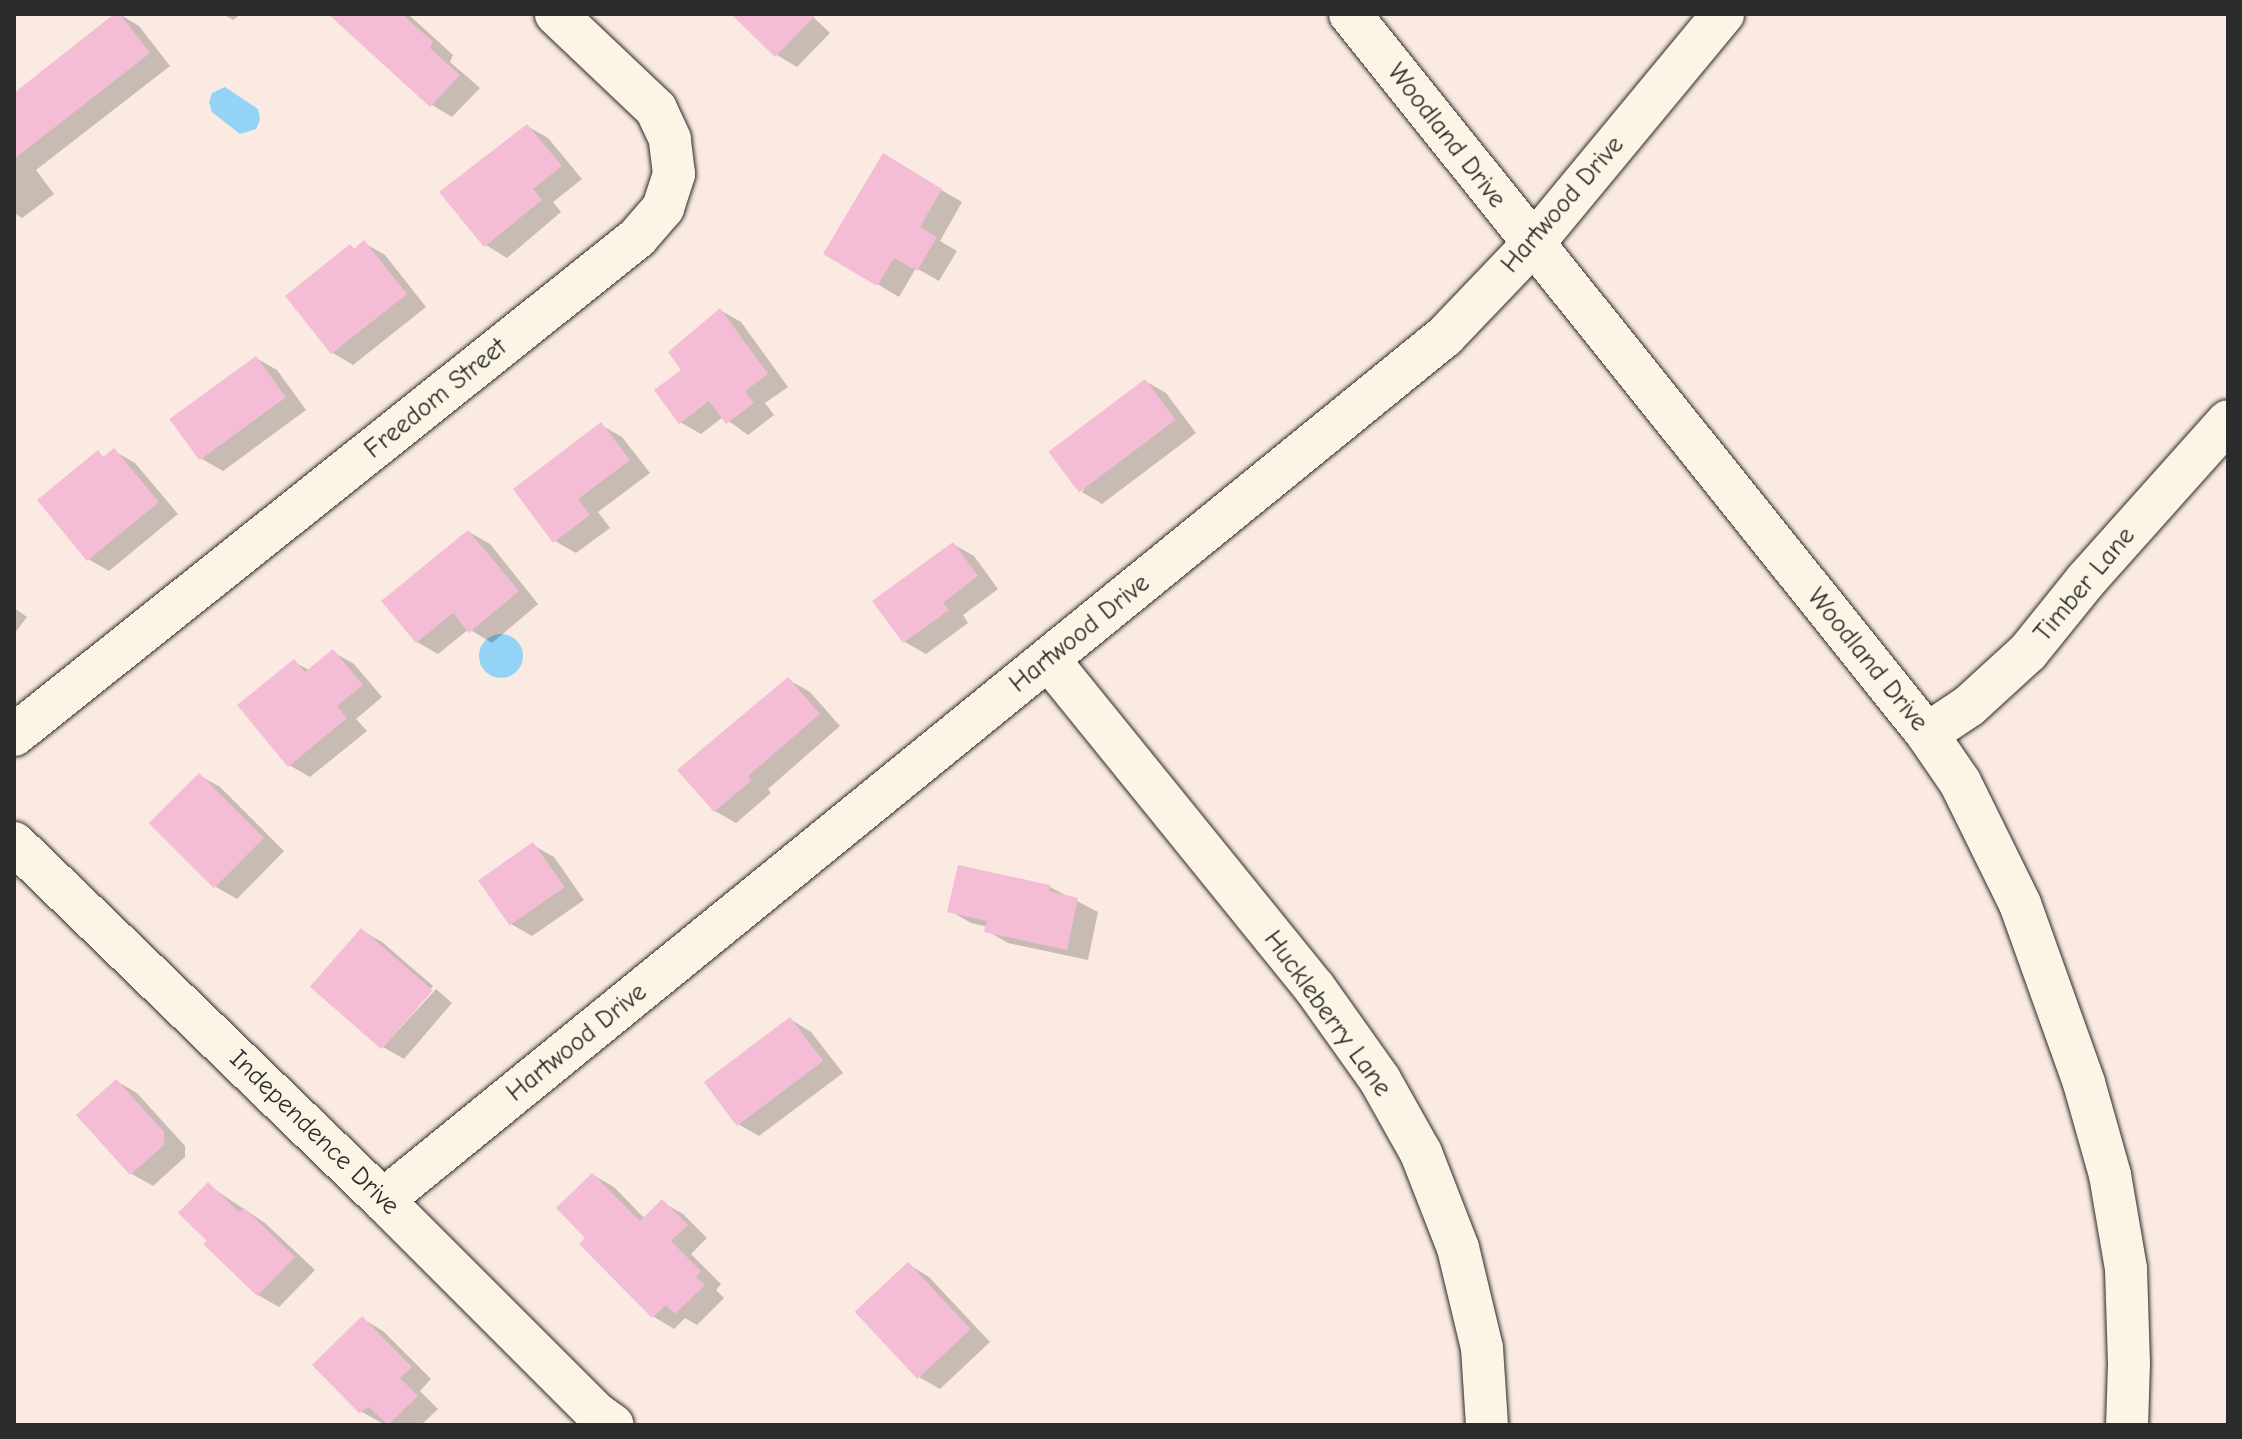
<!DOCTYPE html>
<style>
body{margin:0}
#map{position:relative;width:2242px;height:1439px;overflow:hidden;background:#faeae2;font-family:"Comic Neue",sans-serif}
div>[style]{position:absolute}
.water>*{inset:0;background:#93d3f5}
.round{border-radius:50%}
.shadow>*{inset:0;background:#0003}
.building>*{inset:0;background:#f4bdd5;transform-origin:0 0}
.roads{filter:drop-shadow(0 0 2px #2b2b2b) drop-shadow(0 0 2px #2b2b2b)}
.minor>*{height:42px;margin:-21px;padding:0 21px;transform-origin:21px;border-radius:21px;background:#fcf5e5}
span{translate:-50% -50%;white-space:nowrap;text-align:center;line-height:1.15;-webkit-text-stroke:6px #fcf5e5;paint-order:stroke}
.street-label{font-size:26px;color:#2b2b2b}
.frame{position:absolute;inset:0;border:16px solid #2b2b2b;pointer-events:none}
</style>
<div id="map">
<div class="water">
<i style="clip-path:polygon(225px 87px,258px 109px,260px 120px,256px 129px,240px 134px,212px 112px,209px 102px,212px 93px)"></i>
<i class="round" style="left:479px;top:634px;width:44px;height:44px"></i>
</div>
<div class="shadow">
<i style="clip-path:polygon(119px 14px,139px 26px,170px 66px,36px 170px,54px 194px,22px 218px,14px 213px,14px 96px)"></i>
<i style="clip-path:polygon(223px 14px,241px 14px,233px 20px)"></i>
<i style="clip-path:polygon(355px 14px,408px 14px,453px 55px,450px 62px,480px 88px,452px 117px,432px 105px)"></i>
<i style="clip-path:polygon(734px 14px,810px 14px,830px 33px,797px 67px,777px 55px)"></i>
<i style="clip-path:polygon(527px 126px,548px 138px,582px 179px,553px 202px,561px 212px,507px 258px,486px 245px)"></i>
<i style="clip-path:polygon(883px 156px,962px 202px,940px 241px,957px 251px,939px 281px,916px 268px,899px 297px,826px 253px)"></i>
<i style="clip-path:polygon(364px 243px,385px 255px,426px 307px,353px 365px,333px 353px,350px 246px,356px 250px)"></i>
<i style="clip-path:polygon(720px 310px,741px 322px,788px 387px,765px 403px,774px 415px,748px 435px,723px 417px,701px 434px,680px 422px)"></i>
<i style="clip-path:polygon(256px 358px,277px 370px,306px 410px,223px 471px,202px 459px)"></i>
<i style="clip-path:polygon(1145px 381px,1166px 393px,1196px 433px,1102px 504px,1082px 492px)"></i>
<i style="clip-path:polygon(601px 425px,622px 437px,650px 473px,598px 512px,610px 528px,576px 553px,555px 541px)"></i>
<i style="clip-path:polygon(114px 451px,135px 463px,178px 514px,109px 571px,88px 559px,98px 453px,106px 458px)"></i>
<i style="clip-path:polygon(469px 532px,490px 544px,538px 604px,492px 643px,469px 629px,438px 654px,417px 642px)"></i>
<i style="clip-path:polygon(953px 544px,974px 556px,998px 589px,963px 615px,968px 623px,926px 654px,905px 642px,875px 601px)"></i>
<i style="clip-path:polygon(14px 608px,27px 617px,14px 634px)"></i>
<i style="clip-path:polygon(333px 652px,354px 664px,382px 697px,356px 719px,367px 731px,310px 777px,289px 765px,294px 662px,309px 670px)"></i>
<i style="clip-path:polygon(789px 680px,810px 692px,840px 726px,768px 789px,771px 793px,736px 823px,715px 811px,680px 770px)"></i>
<i style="clip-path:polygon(199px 775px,220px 787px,284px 851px,237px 899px,216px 887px)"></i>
<i style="clip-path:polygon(533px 845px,554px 857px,584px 900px,532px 936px,511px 924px,481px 881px)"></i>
<i style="clip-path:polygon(959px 867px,1050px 887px,1098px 912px,1088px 960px,1008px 943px,987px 931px,988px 927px,971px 923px,950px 911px)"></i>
<i style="clip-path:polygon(361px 930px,382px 942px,433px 986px,382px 1046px)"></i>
<i style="clip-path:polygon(436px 989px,452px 1003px,404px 1059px,383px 1047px)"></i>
<i style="clip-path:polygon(790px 1019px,811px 1032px,843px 1073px,759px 1136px,738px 1124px)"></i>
<i style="clip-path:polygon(116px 1081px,137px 1093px,185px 1146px,185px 1157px,153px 1186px,132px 1174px,79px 1115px)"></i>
<i style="clip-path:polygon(593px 1175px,614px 1187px,645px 1219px,662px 1202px,683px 1214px,707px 1238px,691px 1254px,721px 1284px,716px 1290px,724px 1298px,697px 1325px,685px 1318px,674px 1329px,654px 1317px,582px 1244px,588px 1238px)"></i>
<i style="clip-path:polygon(208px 1185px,265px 1223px,315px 1270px,279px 1307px,258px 1295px,206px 1244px,209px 1241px)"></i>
<i style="clip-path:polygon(908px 1264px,929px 1277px,990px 1342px,940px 1389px,919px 1377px)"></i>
<i style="clip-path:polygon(363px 1319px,383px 1331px,431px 1379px,420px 1391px,438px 1409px,421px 1425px,382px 1423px,360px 1411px)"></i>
</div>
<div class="building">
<i style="clip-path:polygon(114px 14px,120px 14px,150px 53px,14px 159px,14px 93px)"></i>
<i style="clip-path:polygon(328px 14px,402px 14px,433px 42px,430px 48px,460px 75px,430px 107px)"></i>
<i style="clip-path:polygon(731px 14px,817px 14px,775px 57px)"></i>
<i style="clip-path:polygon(527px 124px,562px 166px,533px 189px,542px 200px,484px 247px,439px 192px)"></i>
<i style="clip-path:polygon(883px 153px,942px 189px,920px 227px,937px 237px,917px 271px,894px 258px,877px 286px,823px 254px)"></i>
<i style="clip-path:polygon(364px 240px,407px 294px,331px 354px,285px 296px,350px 244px,354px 249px)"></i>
<i style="clip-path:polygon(720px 308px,768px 374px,745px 391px,754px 403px,726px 424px,709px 401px,679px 424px,654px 390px,681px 370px,668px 352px)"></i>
<i style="left:256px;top:356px;width:51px;height:107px;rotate:54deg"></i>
<i style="left:1145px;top:379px;width:51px;height:121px;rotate:53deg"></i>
<i style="clip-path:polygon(601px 422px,630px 460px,578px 499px,590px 515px,553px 543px,513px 489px)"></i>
<i style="clip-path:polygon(114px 448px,159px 502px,87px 561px,37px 500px,98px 450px,103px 457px)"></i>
<i style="clip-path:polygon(468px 530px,519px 591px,469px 633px,453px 613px,416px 643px,381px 601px)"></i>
<i style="clip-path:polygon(953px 542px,978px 576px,943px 603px,949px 610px,903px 643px,872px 601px)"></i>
<i style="clip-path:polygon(333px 649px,363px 685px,337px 706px,347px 718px,288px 767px,237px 705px,294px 659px,305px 672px)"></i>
<i style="clip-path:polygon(788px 677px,820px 714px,748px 776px,752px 780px,714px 812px,677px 770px)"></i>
<i style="left:199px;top:773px;width:92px;height:71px;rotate:45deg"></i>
<i style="left:533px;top:842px;width:55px;height:67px;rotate:55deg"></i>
<i style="clip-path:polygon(958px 865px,1050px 885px,1049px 891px,1078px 898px,1067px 950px,984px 932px,987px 921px,947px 912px)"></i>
<i style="left:361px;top:928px;width:95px;height:78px;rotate:41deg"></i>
<i style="left:790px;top:1017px;width:55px;height:108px;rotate:53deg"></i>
<i style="clip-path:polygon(116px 1079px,164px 1132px,164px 1145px,130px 1175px,76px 1115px)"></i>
<i style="clip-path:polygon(592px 1173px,640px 1221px,662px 1199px,688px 1225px,671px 1241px,701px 1271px,696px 1277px,705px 1285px,675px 1314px,666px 1305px,652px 1318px,579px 1244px,585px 1238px,556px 1208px)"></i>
<i style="clip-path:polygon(208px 1182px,239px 1212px,244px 1208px,295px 1257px,257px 1296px,203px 1244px,207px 1241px,178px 1213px)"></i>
<i style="left:908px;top:1262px;width:92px;height:73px;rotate:47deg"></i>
<i style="clip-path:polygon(362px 1316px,412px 1367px,400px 1378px,418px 1396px,388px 1425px,369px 1407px,359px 1413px,312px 1365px)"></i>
</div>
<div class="roads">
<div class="minor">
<i style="left:1350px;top:14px;width:923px;rotate:51.29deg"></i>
<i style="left:1927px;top:734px;width:58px;rotate:55.5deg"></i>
<i style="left:1960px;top:782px;width:136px;rotate:63.8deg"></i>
<i style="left:2020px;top:904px;width:190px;rotate:70.3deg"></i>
<i style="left:2084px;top:1083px;width:96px;rotate:74.2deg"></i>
<i style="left:2110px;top:1175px;width:95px;rotate:80.3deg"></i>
<i style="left:2126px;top:1269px;width:94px;rotate:88.2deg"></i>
<i style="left:2129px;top:1363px;width:62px;rotate:91.8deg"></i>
<i style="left:1049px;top:660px;width:421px;rotate:51deg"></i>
<i style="left:1314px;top:987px;width:114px;rotate:54.6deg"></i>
<i style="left:1380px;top:1080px;width:84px;rotate:60.7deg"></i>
<i style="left:1421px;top:1153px;width:102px;rotate:68.7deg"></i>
<i style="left:1458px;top:1248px;width:103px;rotate:76.5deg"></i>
<i style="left:1482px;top:1348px;width:77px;rotate:86.3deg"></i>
<i style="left:1927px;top:734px;width:50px;rotate:-33.7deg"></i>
<i style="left:1969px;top:706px;width:80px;rotate:-42.5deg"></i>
<i style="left:2028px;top:652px;width:92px;rotate:-51.1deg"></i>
<i style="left:2086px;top:580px;width:213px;rotate:-48.2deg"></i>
<i style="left:14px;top:735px;width:797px;rotate:-38.58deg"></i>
<i style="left:637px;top:238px;width:40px;rotate:-49deg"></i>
<i style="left:663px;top:208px;width:36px;rotate:-72deg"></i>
<i style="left:674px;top:174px;width:35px;rotate:-97deg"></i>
<i style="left:670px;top:139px;width:33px;rotate:-115deg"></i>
<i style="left:656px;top:109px;width:138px;rotate:-136.5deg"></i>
<i style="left:14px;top:843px;width:513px;rotate:44.05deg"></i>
<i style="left:383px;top:1200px;width:303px;rotate:45deg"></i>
<i style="left:597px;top:1414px;width:19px;rotate:35deg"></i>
<i style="left:383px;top:1200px;width:1369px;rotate:-39.13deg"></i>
<i style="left:1445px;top:336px;width:126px;rotate:-46.3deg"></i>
<i style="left:1532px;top:245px;width:300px;rotate:-50.4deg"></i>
</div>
</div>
<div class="street-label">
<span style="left:1446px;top:136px;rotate:52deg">Woodland Drive</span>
<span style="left:1563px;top:205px;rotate:-49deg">Hartwood Drive</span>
<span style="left:436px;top:399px;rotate:-39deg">Freedom Street</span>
<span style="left:2085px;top:585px;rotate:-50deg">Timber Lane</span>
<span style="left:1080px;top:634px;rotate:-39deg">Hartwood Drive</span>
<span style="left:1867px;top:660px;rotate:51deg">Woodland Drive</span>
<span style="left:1327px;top:1014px;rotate:54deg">Huckleberry Lane</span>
<span style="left:577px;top:1043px;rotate:-39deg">Hartwood Drive</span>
<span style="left:314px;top:1133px;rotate:44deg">Independence Drive</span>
</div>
<div class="frame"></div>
</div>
